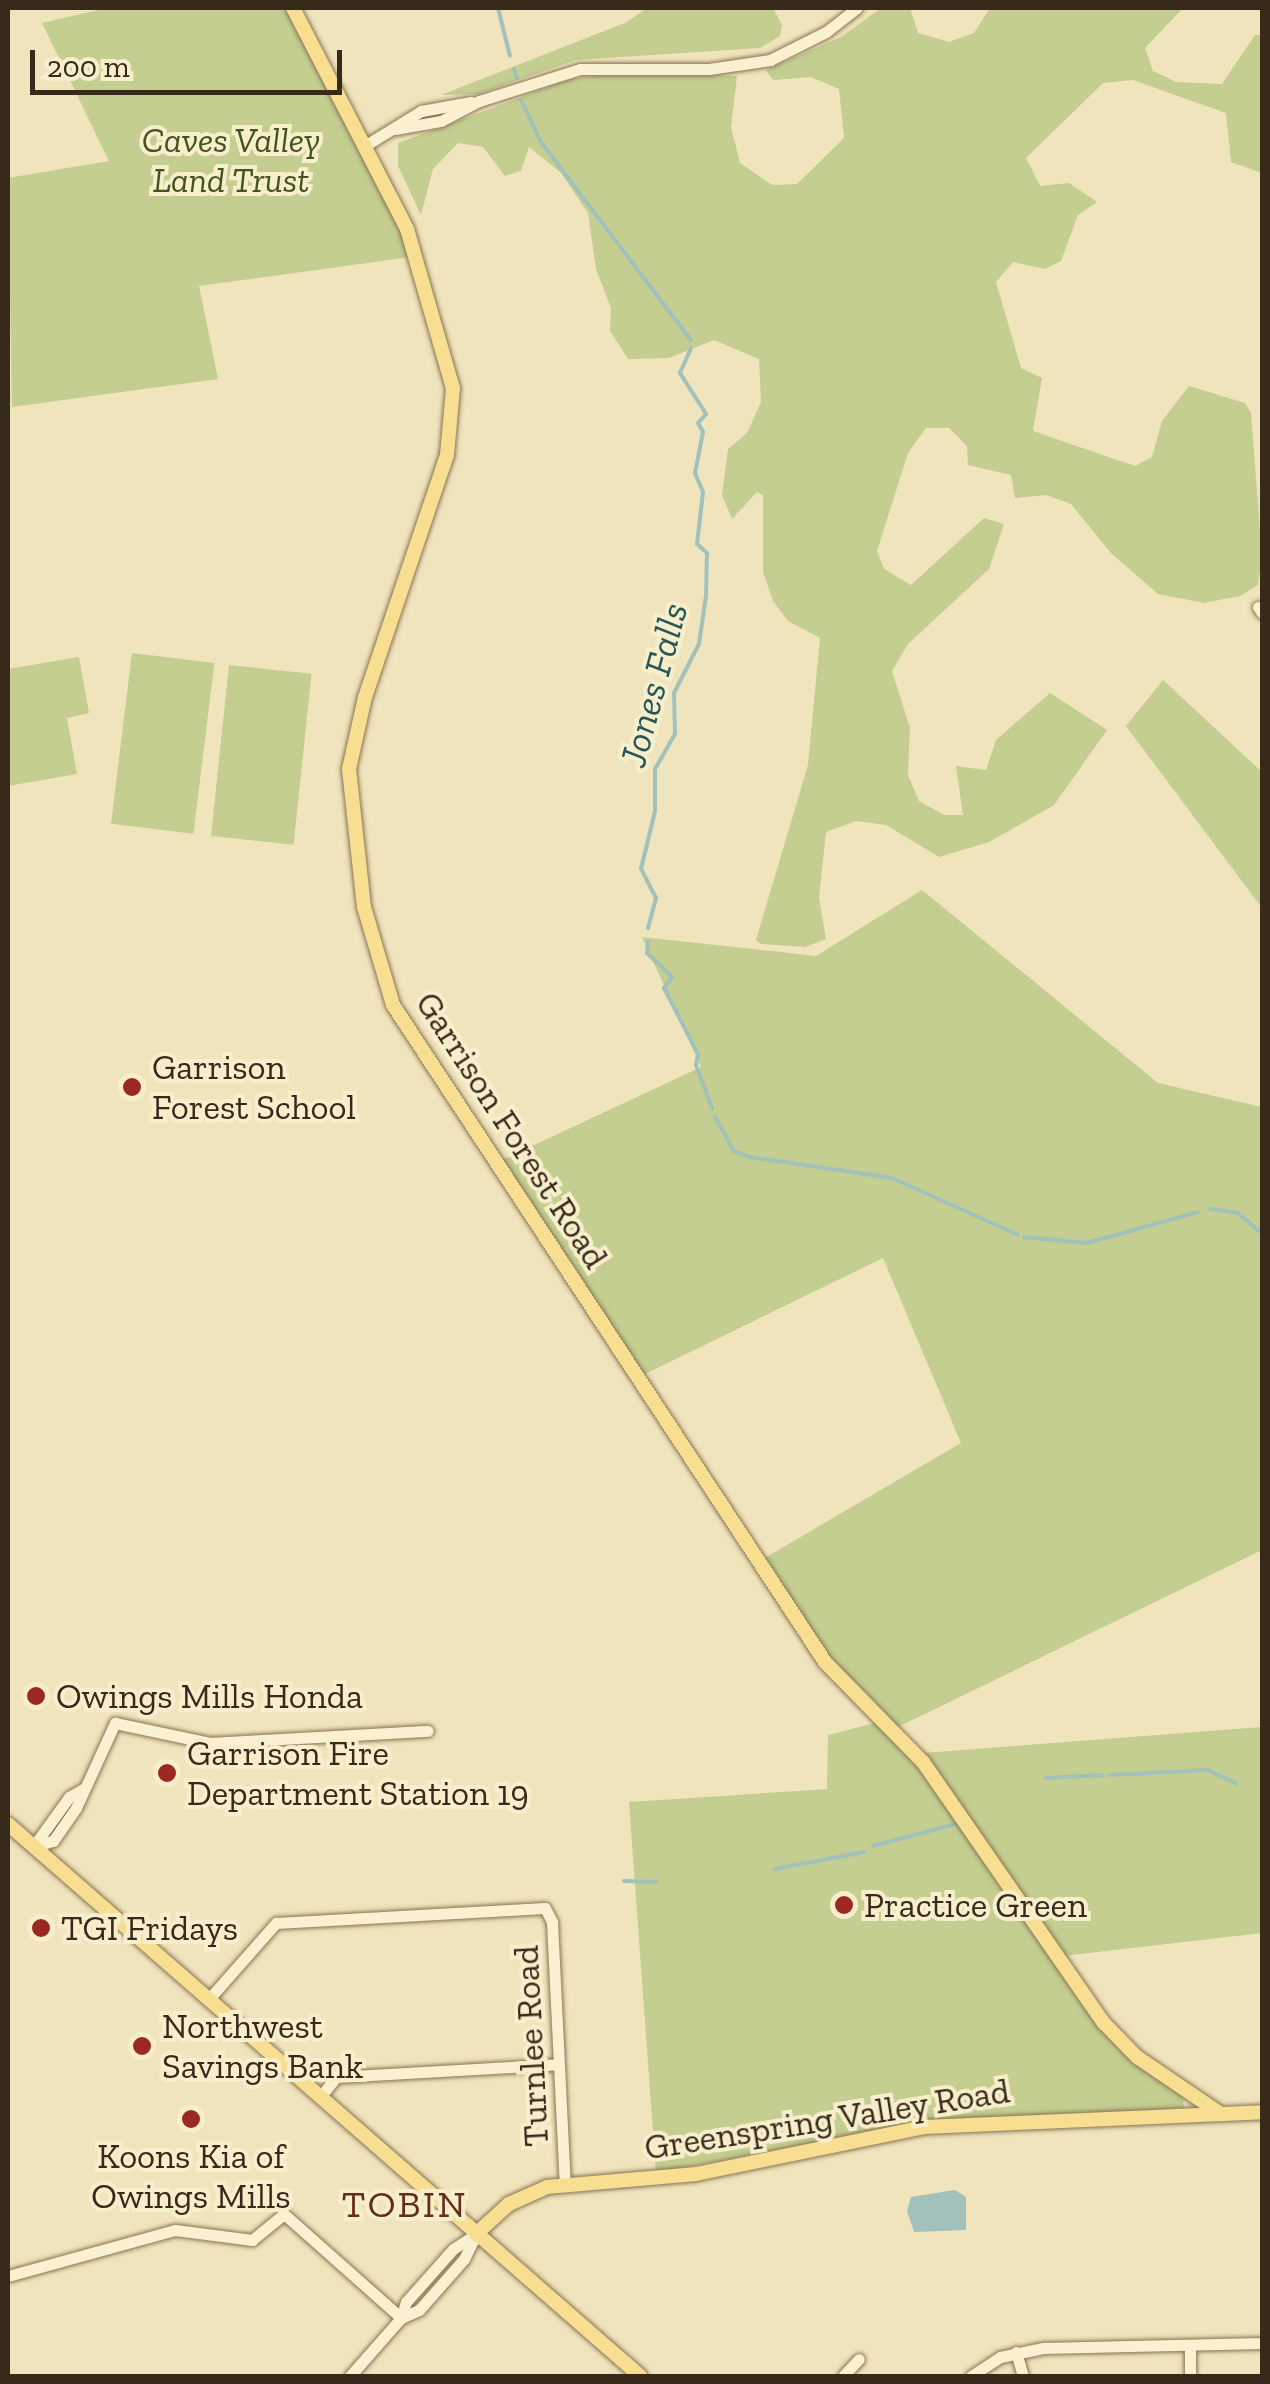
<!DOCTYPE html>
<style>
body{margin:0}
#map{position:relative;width:1270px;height:2384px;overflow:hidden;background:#f0e4bc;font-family:"Zilla Slab",serif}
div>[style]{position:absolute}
.green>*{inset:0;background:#c3ce90;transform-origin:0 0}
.water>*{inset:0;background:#a1c1ba}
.stream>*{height:4px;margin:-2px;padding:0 2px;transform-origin:2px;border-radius:2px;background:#a1c1ba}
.roads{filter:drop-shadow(0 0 2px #897455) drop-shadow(0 0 2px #897455)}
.minor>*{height:11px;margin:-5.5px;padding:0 5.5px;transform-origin:5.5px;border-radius:5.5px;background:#fbf1d0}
.major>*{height:14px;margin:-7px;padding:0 7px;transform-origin:7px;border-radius:7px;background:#f7de91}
.dots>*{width:28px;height:28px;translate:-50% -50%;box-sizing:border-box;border:5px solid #f7eecc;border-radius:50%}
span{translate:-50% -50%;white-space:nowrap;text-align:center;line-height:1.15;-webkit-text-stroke:8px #f7eecc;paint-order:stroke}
.park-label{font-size:35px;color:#445420;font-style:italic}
.poi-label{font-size:35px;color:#372a1b}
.left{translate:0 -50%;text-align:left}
.street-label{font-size:35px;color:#372a1b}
.water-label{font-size:38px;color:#295758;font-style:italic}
.neighbourhood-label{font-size:38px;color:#662d18;letter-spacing:2.5px}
.frame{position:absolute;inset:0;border:10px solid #372a1b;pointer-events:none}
.scale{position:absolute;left:30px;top:50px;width:312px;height:45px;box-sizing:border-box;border:5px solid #372a1b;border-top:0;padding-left:12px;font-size:30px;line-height:35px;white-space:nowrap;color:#372a1b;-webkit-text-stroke:8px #f7eecc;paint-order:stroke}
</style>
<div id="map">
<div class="green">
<i style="clip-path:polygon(107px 8px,287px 8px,387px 194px,411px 257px,199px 286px,218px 379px,12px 407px,8px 178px,109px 161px,42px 23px)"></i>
<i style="clip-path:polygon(647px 8px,773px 8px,782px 25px,780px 36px,760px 48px,576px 60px,478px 94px,441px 95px,627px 22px)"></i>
<i style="clip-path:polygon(881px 8px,910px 8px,918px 33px,949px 42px,974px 33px,990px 8px,1183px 8px,1145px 48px,1153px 71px,1176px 82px,1222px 84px,1255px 35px,1262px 35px,1262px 173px,1231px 162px,1226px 113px,1133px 80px,1103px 83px,1026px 158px,1040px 186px,1069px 183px,1097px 202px,1078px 215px,1061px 261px,1045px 269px,1013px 262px,996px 282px,1021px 368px,1042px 378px,1033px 431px,1135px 466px,1152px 457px,1162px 421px,1189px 386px,1245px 403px,1251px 413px,1262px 556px,1258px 585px,1240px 596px,1204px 603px,1158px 594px,1111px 553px,1071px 504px,1046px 495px,1015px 498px,1011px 475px,968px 465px,967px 446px,949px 428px,926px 428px,908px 453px,877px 551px,884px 569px,911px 585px,984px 518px,1004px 524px,989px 569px,908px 644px,892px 671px,910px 728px,908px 775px,919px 801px,944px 815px,963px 815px,956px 766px,986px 770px,996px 740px,1050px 693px,1107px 730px,1054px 805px,989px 842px,939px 857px,886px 825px,856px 821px,826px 832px,819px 898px,826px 939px,805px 947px,761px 944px,756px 940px,808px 765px,820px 638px,788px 621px,773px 601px,763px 572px,763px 495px,757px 492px,732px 519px,722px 495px,728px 449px,747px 433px,761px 402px,759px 359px,714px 340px,669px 358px,628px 359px,610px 331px,611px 308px,596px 269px,588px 213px,561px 173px,529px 147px,521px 171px,505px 176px,483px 147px,458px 143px,433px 169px,421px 215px,398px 166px,398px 143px,568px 80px,617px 72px,737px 76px,731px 127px,740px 163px,772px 185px,797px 184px,844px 138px,839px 89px,811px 77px,773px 80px,766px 70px,841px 37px)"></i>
<i style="left:132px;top:653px;width:83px;height:172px;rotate:7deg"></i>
<i style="clip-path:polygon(79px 657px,89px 713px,67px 718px,77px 774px,8px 786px,8px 669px)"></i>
<i style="left:229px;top:665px;width:83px;height:172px;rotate:6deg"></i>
<i style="clip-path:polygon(1163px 680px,1262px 772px,1262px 908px,1126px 726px)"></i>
<i style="clip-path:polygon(922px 890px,1158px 1083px,1262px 1107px,1262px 1550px,898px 1727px,923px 1753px,1262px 1727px,1262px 1933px,1054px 1957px,1076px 1991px,1183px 2097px,1184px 2109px,924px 2121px,656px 2173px,629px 1802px,827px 1789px,828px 1735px,887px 1720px,832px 1663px,763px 1559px,961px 1443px,883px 1258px,643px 1375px,502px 1160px,701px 1067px,642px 937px,816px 956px)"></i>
</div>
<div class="water">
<i style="clip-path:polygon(955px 2190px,966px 2197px,966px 2230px,914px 2232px,907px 2211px,911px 2197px)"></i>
</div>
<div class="stream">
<i style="left:498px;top:8px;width:49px;rotate:76deg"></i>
<i style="left:514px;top:69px;width:9px;rotate:72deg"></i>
<i style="left:521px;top:100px;width:47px;rotate:64.5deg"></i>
<i style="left:541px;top:142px;width:248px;rotate:52.9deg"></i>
<i style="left:648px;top:928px;width:31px;rotate:-75deg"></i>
<i style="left:656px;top:898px;width:33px;rotate:-117deg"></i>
<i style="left:641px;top:869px;width:60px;rotate:-76.4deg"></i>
<i style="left:655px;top:811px;width:42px;rotate:-90deg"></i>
<i style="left:655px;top:769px;width:40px;rotate:-60.3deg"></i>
<i style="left:675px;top:734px;width:41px;rotate:-91.4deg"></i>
<i style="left:674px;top:693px;width:55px;rotate:-63deg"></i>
<i style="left:699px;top:644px;width:49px;rotate:-81.7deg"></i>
<i style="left:706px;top:596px;width:43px;rotate:-88.7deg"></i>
<i style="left:707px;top:553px;width:13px;rotate:-138deg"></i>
<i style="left:697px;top:544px;width:52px;rotate:-83.4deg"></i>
<i style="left:703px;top:492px;width:21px;rotate:-113deg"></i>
<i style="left:695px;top:473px;width:42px;rotate:-79deg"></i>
<i style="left:703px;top:432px;width:10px;rotate:-119deg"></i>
<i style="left:698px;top:423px;width:12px;rotate:-48deg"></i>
<i style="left:706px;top:414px;width:49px;rotate:-122.4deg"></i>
<i style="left:680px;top:373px;width:27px;rotate:-66deg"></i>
<i style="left:648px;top:942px;width:11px;rotate:95deg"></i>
<i style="left:647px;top:953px;width:35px;rotate:44deg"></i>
<i style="left:672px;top:977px;width:14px;rotate:126deg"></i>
<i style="left:664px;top:988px;width:74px;rotate:62.7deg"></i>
<i style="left:698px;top:1054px;width:11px;rotate:100deg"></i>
<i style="left:696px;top:1065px;width:46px;rotate:69.6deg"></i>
<i style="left:715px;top:1117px;width:39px;rotate:61deg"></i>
<i style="left:734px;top:1151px;width:17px;rotate:21deg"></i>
<i style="left:750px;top:1157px;width:144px;rotate:8.4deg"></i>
<i style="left:892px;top:1178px;width:138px;rotate:24.3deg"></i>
<i style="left:1210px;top:1209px;width:28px;rotate:8deg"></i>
<i style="left:1238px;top:1213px;width:32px;rotate:41deg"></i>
<i style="left:1024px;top:1237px;width:63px;rotate:5.4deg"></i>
<i style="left:1087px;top:1243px;width:115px;rotate:-15.6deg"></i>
<i style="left:1110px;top:1775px;width:98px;rotate:-2.9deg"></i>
<i style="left:1208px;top:1770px;width:31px;rotate:25deg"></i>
<i style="left:1046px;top:1778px;width:57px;rotate:-3deg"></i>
<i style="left:873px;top:1846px;width:85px;rotate:-15deg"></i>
<i style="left:775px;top:1869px;width:91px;rotate:-10.8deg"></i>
<i style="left:624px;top:1881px;width:32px;rotate:2deg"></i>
</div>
<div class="roads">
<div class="minor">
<i style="left:395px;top:129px;width:47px;rotate:-9.9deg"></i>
<i style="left:441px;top:121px;width:43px;rotate:-27.8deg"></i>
<i style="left:479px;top:101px;width:106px;rotate:-17.6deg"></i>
<i style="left:580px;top:69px;width:129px"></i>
<i style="left:709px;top:69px;width:62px;rotate:-8.4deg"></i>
<i style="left:770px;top:60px;width:63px;rotate:-26.6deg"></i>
<i style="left:826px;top:32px;width:39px;rotate:-38deg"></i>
<i style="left:366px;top:145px;width:65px;rotate:-31.7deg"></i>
<i style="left:421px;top:111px;width:51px;rotate:-10.2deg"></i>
<i style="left:1258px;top:607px;width:7px;rotate:56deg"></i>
<i style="left:33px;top:1847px;width:21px;rotate:-17deg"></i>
<i style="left:53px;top:1841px;width:40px;rotate:-55.1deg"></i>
<i style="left:76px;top:1808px;width:94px;rotate:-65.4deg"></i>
<i style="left:115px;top:1723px;width:97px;rotate:11.9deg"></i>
<i style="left:210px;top:1743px;width:218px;rotate:-3.2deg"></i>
<i style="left:33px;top:1847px;width:62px;rotate:-54.2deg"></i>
<i style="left:69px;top:1797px;width:16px;rotate:-30deg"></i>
<i style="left:208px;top:2000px;width:103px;rotate:-48.6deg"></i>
<i style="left:276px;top:1923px;width:269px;rotate:-3.2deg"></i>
<i style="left:545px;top:1908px;width:16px;rotate:63deg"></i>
<i style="left:552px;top:1922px;width:262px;rotate:87.2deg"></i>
<i style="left:320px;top:2097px;width:26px;rotate:-51deg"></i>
<i style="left:336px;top:2077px;width:223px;rotate:-3.3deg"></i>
<i style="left:8px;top:2276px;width:173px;rotate:-15.4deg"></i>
<i style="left:175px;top:2230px;width:78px;rotate:7.4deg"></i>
<i style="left:252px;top:2240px;width:41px;rotate:-39.1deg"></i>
<i style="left:284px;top:2214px;width:157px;rotate:41.6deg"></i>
<i style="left:401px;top:2318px;width:20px;rotate:-24deg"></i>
<i style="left:419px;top:2310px;width:68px;rotate:-48.6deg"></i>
<i style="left:464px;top:2259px;width:28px;rotate:-64deg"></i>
<i style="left:1190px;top:2345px;width:31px;rotate:90deg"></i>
<i style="left:1016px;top:2352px;width:25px;rotate:74deg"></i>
<i style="left:350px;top:2376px;width:77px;rotate:-48.7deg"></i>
<i style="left:401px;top:2318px;width:17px;rotate:-73deg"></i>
<i style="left:406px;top:2302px;width:71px;rotate:-48.4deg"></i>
<i style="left:453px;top:2249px;width:27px;rotate:-33deg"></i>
<i style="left:843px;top:2376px;width:23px;rotate:-47deg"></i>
<i style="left:971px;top:2376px;width:35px;rotate:-33deg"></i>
<i style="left:1000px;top:2357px;width:44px;rotate:-11.8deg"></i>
<i style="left:1043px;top:2348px;width:219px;rotate:-1.3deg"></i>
</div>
<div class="major">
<i style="left:293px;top:8px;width:249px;rotate:62.7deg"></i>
<i style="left:407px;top:229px;width:166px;rotate:73.9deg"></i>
<i style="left:453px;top:388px;width:67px;rotate:95.1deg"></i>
<i style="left:447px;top:455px;width:256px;rotate:108.7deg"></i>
<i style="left:365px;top:697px;width:74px;rotate:102.5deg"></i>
<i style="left:349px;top:769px;width:139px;rotate:83.8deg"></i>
<i style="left:364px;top:907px;width:102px;rotate:73.5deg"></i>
<i style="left:393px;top:1005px;width:786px;rotate:56.67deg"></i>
<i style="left:825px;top:1662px;width:140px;rotate:45.6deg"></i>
<i style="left:923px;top:1762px;width:318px;rotate:55.3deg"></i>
<i style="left:1104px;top:2023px;width:47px;rotate:45.9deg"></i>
<i style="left:1137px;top:2057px;width:102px;rotate:34.2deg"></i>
<i style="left:8px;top:1824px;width:839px;rotate:41.13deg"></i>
<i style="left:476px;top:2234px;width:45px;rotate:-42.3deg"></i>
<i style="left:509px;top:2204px;width:42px;rotate:-24.1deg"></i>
<i style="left:547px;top:2187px;width:150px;rotate:-5deg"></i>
<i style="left:696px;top:2174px;width:234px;rotate:-11.6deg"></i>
<i style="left:925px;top:2127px;width:337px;rotate:-2.5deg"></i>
</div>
</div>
<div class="dots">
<i style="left:132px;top:1087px;background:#9b2921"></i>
<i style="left:36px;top:1696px;background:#9b2921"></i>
<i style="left:167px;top:1773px;background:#9b2921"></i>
<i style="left:844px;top:1905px;background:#9b2921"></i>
<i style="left:41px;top:1928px;background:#9b2921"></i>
<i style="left:142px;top:2046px;background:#9b2921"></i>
<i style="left:191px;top:2119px;background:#9b2921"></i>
</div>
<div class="park-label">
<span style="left:231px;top:160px">Caves Valley<br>Land Trust</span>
</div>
<div class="poi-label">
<span class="left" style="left:152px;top:1087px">Garrison<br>Forest School</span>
<span class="left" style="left:56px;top:1696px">Owings Mills Honda</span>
<span class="left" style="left:187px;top:1773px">Garrison Fire<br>Department Station 19</span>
<span class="left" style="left:864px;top:1905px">Practice Green</span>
<span class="left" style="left:61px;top:1928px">TGI Fridays</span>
<span class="left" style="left:162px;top:2046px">Northwest<br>Savings Bank</span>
<span style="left:191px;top:2176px">Koons Kia of<br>Owings Mills</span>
</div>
<div class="street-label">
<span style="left:512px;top:1130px;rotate:57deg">Garrison Forest Road</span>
<span style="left:531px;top:2046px;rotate:-93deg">Turnlee Road</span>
<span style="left:827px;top:2119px;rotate:-9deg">Greenspring Valley Road</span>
</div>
<div class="water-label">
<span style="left:654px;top:685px;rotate:-75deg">Jones Falls</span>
</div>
<div class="neighbourhood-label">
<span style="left:405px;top:2205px">TOBIN</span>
</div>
<div class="frame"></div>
<div class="scale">200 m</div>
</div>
